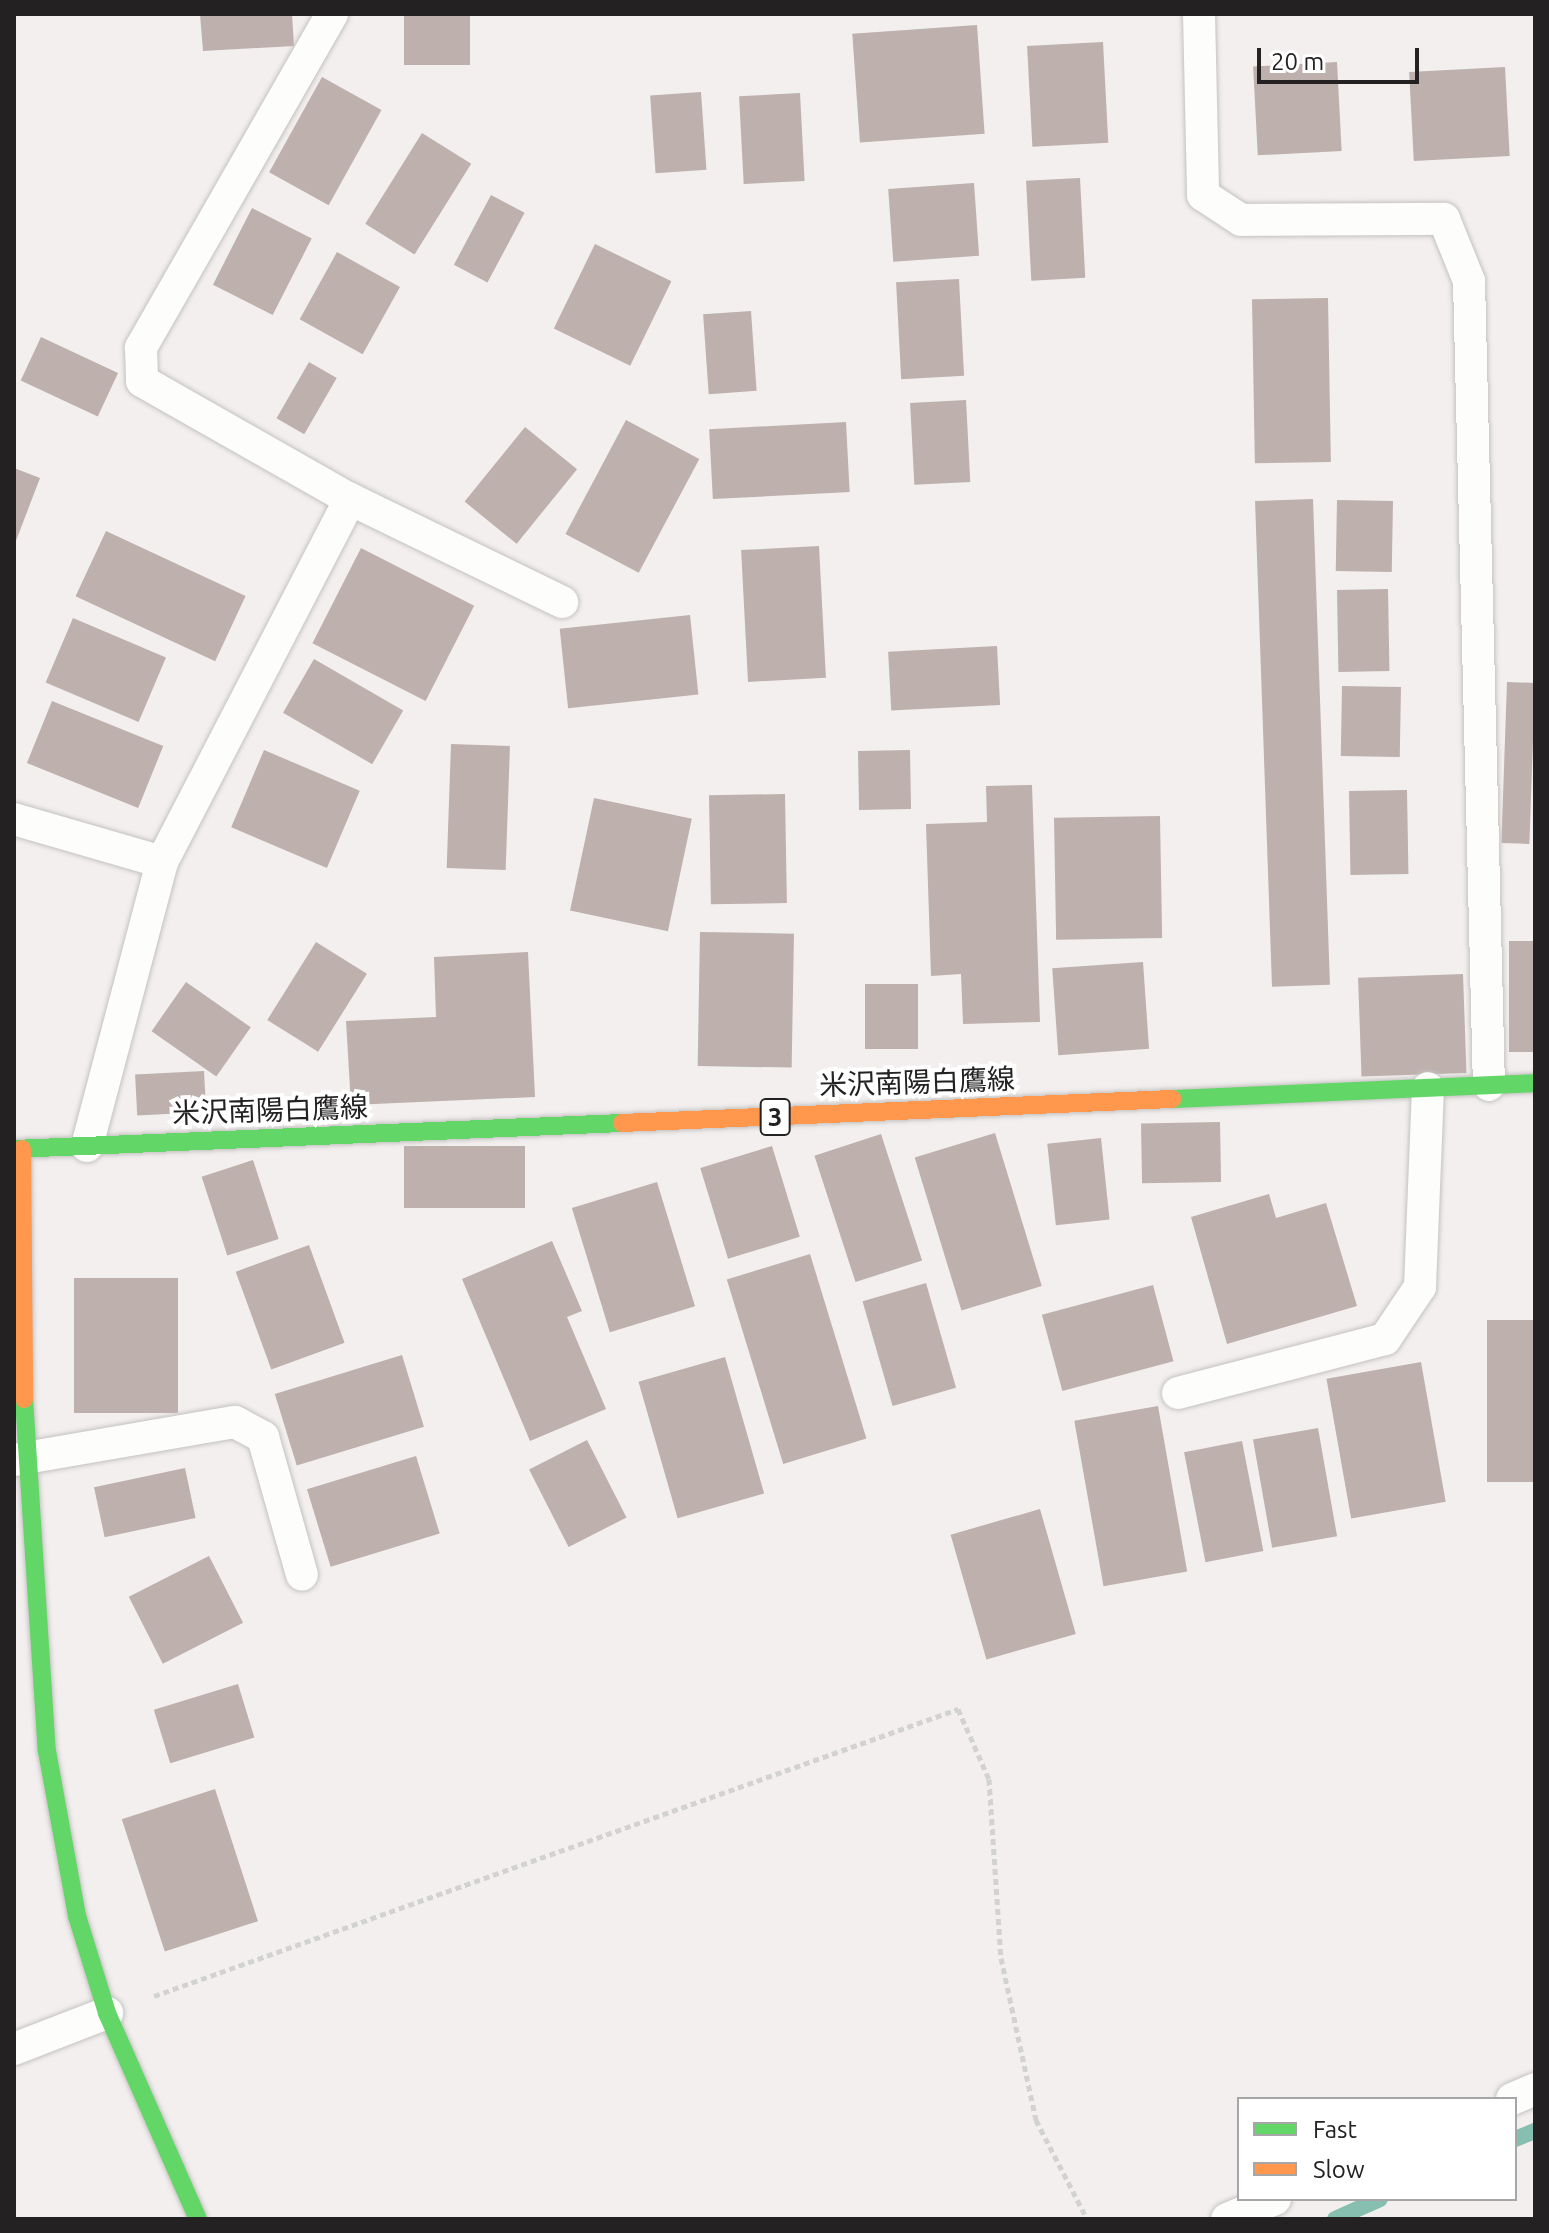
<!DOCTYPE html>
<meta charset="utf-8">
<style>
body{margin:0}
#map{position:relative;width:1549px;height:2233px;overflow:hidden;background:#f2efee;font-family:Ubuntu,"Noto Sans JP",sans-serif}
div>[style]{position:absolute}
.stream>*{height:16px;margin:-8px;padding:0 8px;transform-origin:8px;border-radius:8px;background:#86beb0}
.building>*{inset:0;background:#beb0ad;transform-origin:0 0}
.path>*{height:5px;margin-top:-2.5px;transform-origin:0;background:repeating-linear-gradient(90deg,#d3d2d2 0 6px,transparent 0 10px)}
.roads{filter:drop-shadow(0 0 2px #c4c2c1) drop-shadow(0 0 2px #c4c2c1)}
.lane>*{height:32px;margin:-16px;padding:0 16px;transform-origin:16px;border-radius:16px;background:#fdfdfc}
.fast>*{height:18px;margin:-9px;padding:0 9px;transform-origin:9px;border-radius:9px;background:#63d668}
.slow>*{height:18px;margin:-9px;padding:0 9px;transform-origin:9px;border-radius:9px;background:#ff974d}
span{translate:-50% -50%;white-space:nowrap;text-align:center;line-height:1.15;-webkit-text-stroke:8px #fff;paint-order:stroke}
.shield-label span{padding:2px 6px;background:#fff;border:2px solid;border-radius:6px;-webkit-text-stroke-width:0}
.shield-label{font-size:26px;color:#232121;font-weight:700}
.street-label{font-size:28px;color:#232121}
.frame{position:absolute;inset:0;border:16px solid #232121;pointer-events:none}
.legend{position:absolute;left:1237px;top:2097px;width:280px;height:104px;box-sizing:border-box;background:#fff;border:2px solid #a7a6a6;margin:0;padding:10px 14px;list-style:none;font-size:24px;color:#232121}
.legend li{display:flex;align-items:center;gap:16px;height:40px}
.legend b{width:40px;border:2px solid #a7a6a6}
.scale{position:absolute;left:1257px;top:48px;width:162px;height:36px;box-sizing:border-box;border:4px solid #232121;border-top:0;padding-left:10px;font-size:24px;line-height:28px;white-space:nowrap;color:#232121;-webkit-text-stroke:6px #fff;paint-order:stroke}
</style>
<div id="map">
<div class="stream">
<i style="left:1515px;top:2139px;width:22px;rotate:-22deg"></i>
<i style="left:1335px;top:2219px;width:49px;rotate:-24deg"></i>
</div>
<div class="building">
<i style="clip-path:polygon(200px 14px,292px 14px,294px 46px,203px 51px)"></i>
<i style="left:404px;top:14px;width:66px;height:51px"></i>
<i style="left:977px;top:25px;width:109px;height:125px;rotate:86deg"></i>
<i style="left:1103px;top:42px;width:101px;height:76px;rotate:87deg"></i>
<i style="left:1337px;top:62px;width:89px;height:84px;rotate:87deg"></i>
<i style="left:1505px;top:67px;width:89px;height:96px;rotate:87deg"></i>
<i style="left:322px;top:77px;width:68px;height:109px;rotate:29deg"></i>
<i style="left:701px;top:92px;width:78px;height:51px;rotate:86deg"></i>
<i style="left:800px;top:93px;width:88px;height:61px;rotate:87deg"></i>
<i style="left:422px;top:133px;width:58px;height:107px;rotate:32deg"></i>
<i style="left:1080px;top:178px;width:100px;height:54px;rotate:87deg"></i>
<i style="left:974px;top:183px;width:73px;height:86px;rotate:86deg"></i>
<i style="left:491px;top:195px;width:38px;height:79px;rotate:28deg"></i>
<i style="left:252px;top:208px;width:67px;height:86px;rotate:27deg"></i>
<i style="left:595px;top:244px;width:85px;height:94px;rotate:26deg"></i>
<i style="left:337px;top:252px;width:72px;height:77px;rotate:29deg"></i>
<i style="left:959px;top:279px;width:97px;height:63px;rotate:87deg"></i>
<i style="left:1328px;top:298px;width:164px;height:76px;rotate:89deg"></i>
<i style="left:751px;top:311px;width:80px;height:48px;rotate:86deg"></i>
<i style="left:41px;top:337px;width:85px;height:48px;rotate:25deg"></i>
<i style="left:309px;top:362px;width:32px;height:65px;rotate:30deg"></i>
<i style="left:966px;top:400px;width:82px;height:56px;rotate:87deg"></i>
<i style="left:626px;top:420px;width:83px;height:129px;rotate:28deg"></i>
<i style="left:846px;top:422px;width:70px;height:137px;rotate:87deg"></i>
<i style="left:525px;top:427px;width:67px;height:96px;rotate:39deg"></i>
<i style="clip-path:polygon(14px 468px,40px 478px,14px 546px)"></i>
<i style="left:1313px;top:499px;width:486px;height:58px;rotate:88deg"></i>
<i style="left:1337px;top:500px;width:56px;height:71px;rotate:1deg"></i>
<i style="left:106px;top:531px;width:154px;height:72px;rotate:25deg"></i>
<i style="left:819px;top:546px;width:132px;height:78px;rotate:87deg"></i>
<i style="left:361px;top:548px;width:127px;height:107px;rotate:27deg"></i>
<i style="left:1388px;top:589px;width:82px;height:51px;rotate:89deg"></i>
<i style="left:690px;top:615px;width:80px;height:131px;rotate:84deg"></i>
<i style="left:73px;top:618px;width:101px;height:70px;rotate:23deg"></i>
<i style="left:997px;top:646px;width:59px;height:109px;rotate:87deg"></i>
<i style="left:314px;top:659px;width:103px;height:62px;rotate:30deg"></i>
<i style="left:1507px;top:682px;width:28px;height:161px;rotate:2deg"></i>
<i style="left:1342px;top:686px;width:59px;height:70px;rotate:1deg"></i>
<i style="left:52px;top:701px;width:120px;height:67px;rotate:22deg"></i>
<i style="left:451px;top:744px;width:59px;height:124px;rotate:2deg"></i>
<i style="left:264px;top:750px;width:104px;height:84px;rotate:23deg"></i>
<i style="left:910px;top:750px;width:59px;height:52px;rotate:89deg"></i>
<i style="clip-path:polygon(1032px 785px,1040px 1022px,963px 1024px,961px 974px,931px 976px,926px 824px,987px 822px,986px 786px)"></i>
<i style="left:1407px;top:790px;width:84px;height:58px;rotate:89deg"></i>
<i style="left:785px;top:794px;width:109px;height:76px;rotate:89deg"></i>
<i style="left:594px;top:798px;width:100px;height:115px;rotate:12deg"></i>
<i style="left:1160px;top:816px;width:122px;height:106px;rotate:89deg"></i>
<i style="left:700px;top:932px;width:94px;height:134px;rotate:1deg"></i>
<i style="left:1535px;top:941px;width:111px;height:26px;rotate:90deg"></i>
<i style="left:316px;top:942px;width:60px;height:92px;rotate:32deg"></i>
<i style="clip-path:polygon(528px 952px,535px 1097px,351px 1105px,346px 1021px,436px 1017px,434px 957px)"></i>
<i style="left:1143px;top:962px;width:87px;height:91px;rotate:86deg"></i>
<i style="left:1463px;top:974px;width:99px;height:105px;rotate:88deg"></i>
<i style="left:186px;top:982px;width:79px;height:60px;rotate:35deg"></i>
<i style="left:918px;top:984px;width:65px;height:53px;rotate:90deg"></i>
<i style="left:204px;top:1071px;width:41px;height:69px;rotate:87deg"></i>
<i style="left:1220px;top:1122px;width:60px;height:79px;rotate:89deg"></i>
<i style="left:995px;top:1133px;width:160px;height:84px;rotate:73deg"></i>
<i style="left:881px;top:1134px;width:133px;height:70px;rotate:72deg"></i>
<i style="left:1101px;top:1138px;width:82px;height:54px;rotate:84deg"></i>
<i style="left:404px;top:1146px;width:121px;height:62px"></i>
<i style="left:772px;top:1146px;width:95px;height:75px;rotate:73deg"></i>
<i style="left:253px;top:1160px;width:83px;height:54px;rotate:72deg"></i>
<i style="left:657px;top:1182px;width:130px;height:89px;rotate:73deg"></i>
<i style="clip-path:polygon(1269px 1194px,1276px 1218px,1326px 1203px,1357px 1306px,1227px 1344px,1191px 1217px)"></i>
<i style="clip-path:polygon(552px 1241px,582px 1311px,567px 1317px,606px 1409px,530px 1441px,462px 1279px)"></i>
<i style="left:309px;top:1245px;width:104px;height:78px;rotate:70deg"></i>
<i style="left:810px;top:1254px;width:193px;height:87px;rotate:73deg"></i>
<i style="left:178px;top:1278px;width:135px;height:104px;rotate:90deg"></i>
<i style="left:926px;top:1283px;width:109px;height:66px;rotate:74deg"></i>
<i style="left:1153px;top:1285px;width:79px;height:115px;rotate:75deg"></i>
<i style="left:1487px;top:1320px;width:48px;height:162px"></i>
<i style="left:402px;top:1355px;width:75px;height:133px;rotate:73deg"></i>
<i style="left:725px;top:1357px;width:142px;height:90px;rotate:74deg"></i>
<i style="left:1421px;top:1362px;width:142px;height:96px;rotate:80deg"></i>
<i style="left:1158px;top:1406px;width:168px;height:85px;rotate:80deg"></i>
<i style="left:1318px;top:1428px;width:110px;height:66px;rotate:80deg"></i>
<i style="left:587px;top:1440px;width:87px;height:65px;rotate:63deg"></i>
<i style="left:1242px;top:1441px;width:112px;height:59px;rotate:79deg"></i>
<i style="left:416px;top:1456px;width:81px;height:114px;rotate:73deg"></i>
<i style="left:185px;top:1468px;width:51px;height:93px;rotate:78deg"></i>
<i style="left:1040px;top:1509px;width:130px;height:93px;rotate:74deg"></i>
<i style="left:209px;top:1556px;width:75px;height:90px;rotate:63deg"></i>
<i style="left:238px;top:1684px;width:56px;height:88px;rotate:73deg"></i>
<i style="left:215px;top:1789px;width:139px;height:98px;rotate:72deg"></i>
</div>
<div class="path">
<i style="left:154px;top:1996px;width:854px;rotate:-19.64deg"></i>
<i style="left:958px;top:1709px;width:77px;rotate:66.1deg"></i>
<i style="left:989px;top:1779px;width:179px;rotate:86.2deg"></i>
<i style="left:1001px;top:1958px;width:166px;rotate:77.8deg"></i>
<i style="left:1036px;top:2120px;width:111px;rotate:62.7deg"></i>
</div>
<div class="roads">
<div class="lane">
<i style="left:332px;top:14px;width:385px;rotate:119.8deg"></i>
<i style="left:141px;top:348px;width:33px;rotate:88deg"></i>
<i style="left:142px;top:381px;width:239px;rotate:29.6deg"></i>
<i style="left:350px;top:499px;width:236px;rotate:25.9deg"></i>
<i style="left:1199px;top:14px;width:181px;rotate:88.7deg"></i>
<i style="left:1203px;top:195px;width:45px;rotate:33.3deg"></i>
<i style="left:1241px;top:220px;width:203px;rotate:-0.3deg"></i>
<i style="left:1444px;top:219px;width:67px;rotate:68deg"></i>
<i style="left:1469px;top:281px;width:804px;rotate:88.58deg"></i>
<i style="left:14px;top:819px;width:154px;rotate:16.2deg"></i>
<i style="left:87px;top:1146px;width:294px;rotate:-75.2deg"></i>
<i style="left:162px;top:862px;width:409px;rotate:-62.6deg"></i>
<i style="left:1178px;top:1393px;width:214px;rotate:-14.6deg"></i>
<i style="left:1385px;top:1339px;width:63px;rotate:-56.1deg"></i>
<i style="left:1420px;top:1287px;width:199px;rotate:-87.7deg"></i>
<i style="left:14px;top:1460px;width:224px;rotate:-9.8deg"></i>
<i style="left:235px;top:1422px;width:32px;rotate:28deg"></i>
<i style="left:263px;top:1437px;width:143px;rotate:74.2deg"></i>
<i style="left:14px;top:2049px;width:100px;rotate:-21.2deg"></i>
<i style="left:1512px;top:2099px;width:25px;rotate:-23deg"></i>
<i style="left:1227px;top:2219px;width:52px;rotate:-22.6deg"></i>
</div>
<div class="fast">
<i style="left:1172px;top:1099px;width:363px;rotate:-2.5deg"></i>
<i style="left:14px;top:1149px;width:609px;rotate:-2.45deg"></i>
<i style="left:24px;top:1399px;width:353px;rotate:86.3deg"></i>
<i style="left:47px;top:1751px;width:168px;rotate:79.7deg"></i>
<i style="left:77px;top:1916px;width:102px;rotate:72.8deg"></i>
<i style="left:107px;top:2013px;width:225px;rotate:66.2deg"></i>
</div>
<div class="slow">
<i style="left:622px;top:1123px;width:551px;rotate:-2.5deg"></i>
<i style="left:22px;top:1149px;width:250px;rotate:89.5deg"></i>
</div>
</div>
<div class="shield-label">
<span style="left:775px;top:1117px">3</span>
</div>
<div class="street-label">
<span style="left:917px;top:1082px;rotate:-2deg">米沢南陽白鷹線</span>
<span style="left:270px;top:1110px;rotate:-2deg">米沢南陽白鷹線</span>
</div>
<div class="frame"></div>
<ul class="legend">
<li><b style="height:10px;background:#63d668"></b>Fast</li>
<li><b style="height:10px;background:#ff974d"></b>Slow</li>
</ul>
<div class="scale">20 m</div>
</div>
